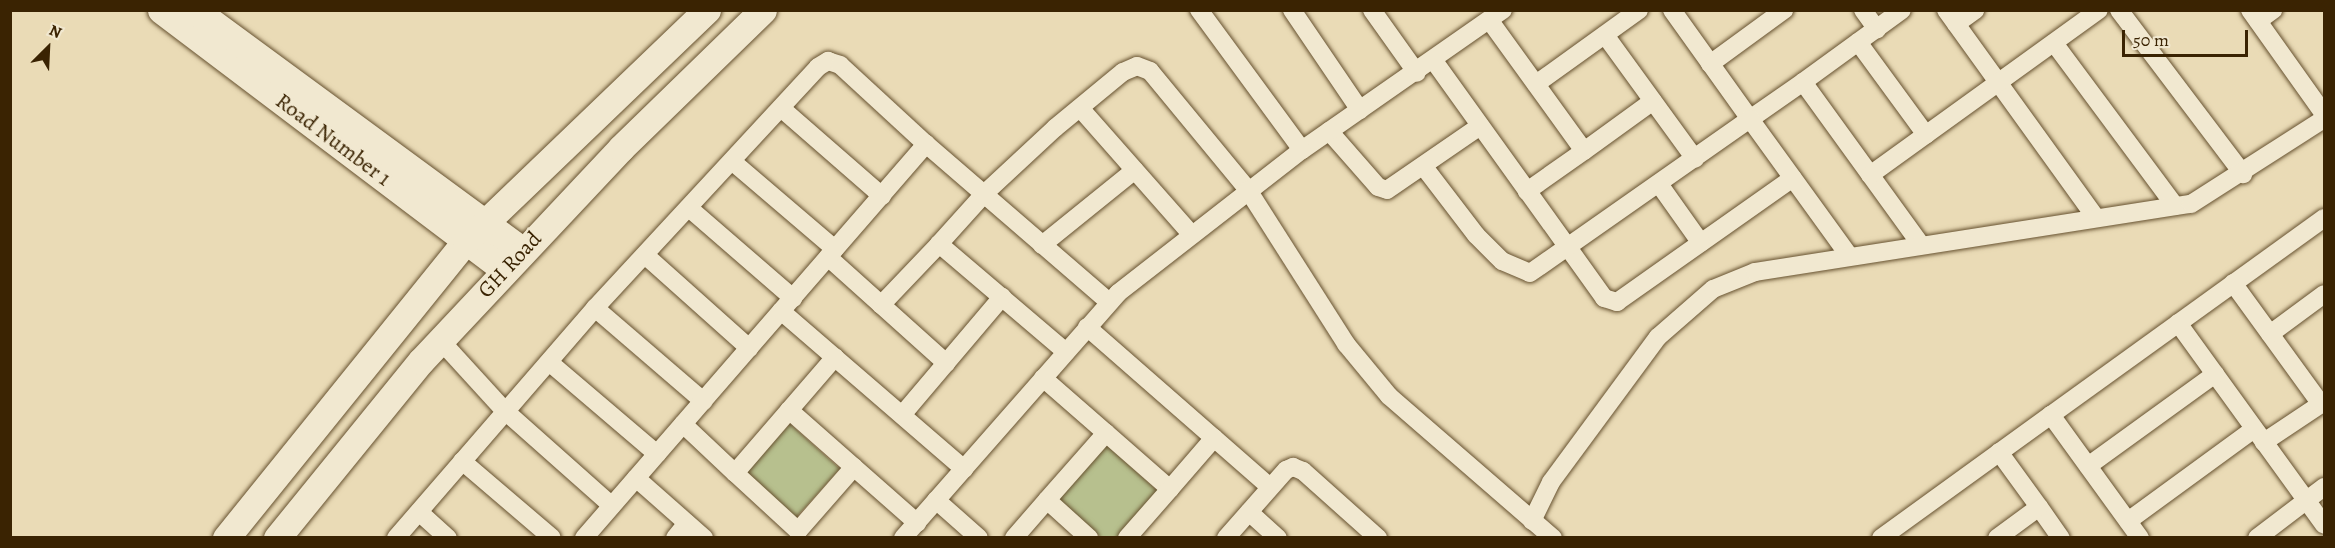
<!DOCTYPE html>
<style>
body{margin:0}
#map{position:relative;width:2335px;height:548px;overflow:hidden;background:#eadbb6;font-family:Alegreya,serif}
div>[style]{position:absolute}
.green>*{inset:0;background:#b7c08e;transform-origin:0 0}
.roads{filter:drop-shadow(0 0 2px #66512f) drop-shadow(0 0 2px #66512f)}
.street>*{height:18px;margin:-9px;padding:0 9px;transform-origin:9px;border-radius:9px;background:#f1e8d0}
.secondary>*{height:27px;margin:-13.5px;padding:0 13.5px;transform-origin:13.5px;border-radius:13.5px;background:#f1e8d0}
span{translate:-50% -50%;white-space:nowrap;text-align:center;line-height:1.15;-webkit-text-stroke:4.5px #f1e8d0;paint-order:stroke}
.street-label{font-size:22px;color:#3a2302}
.frame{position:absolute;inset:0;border:12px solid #3a2302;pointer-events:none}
.north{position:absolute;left:18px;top:18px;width:60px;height:60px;-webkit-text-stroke:4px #f1e8d0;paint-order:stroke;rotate:24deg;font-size:16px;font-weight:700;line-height:24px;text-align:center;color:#3a2302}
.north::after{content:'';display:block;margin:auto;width:21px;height:27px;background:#3a2302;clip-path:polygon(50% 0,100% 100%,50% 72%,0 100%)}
.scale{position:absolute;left:2122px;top:30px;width:126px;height:27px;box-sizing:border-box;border:3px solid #3a2302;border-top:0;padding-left:8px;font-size:18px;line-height:21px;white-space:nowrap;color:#3a2302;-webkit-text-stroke:4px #f1e8d0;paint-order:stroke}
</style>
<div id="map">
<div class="green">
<i style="left:790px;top:424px;width:67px;height:67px;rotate:42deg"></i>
<i style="clip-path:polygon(1105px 444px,1159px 492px,1118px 537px,1101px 537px,1057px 498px)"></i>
</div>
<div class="roads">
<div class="street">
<i style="left:1292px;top:10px;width:121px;rotate:55.8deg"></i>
<i style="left:1372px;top:10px;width:77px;rotate:54.5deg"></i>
<i style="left:1672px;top:10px;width:134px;rotate:54.4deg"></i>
<i style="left:1750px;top:119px;width:65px;rotate:-34.9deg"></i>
<i style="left:1803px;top:82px;width:201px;rotate:54.1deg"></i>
<i style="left:1863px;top:10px;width:24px;rotate:54deg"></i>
<i style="left:1946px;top:10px;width:256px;rotate:54.2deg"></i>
<i style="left:2119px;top:10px;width:206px;rotate:52.9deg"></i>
<i style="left:2250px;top:10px;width:128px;rotate:54.6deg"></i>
<i style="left:1490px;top:21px;width:160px;rotate:54.1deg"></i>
<i style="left:1584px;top:151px;width:70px;rotate:144.9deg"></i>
<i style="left:2258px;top:21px;width:19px;rotate:-36deg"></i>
<i style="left:1956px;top:24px;width:24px;rotate:-36deg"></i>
<i style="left:1605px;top:35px;width:153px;rotate:54deg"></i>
<i style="left:1858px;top:42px;width:115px;rotate:53.8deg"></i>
<i style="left:2054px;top:43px;width:203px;rotate:53.4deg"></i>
<i style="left:1434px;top:61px;width:292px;rotate:54.3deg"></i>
<i style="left:1604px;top:298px;width:14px;rotate:17deg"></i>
<i style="left:1617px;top:302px;width:215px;rotate:-35.2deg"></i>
<i style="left:1710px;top:64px;width:92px;rotate:-36.1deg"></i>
<i style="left:1803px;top:82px;width:122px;rotate:-36deg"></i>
<i style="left:1536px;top:84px;width:127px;rotate:-35.7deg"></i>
<i style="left:781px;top:108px;width:134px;rotate:41.1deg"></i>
<i style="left:1080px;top:108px;width:169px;rotate:48.6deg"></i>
<i style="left:1329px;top:131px;width:74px;rotate:48.8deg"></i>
<i style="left:1378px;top:187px;width:9px;rotate:18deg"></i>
<i style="left:1387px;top:190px;width:113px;rotate:-34.5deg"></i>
<i style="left:1302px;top:150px;width:245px;rotate:-34.9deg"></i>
<i style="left:1584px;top:151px;width:85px;rotate:-35.9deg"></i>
<i style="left:733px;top:162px;width:134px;rotate:40.5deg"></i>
<i style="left:1424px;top:167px;width:86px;rotate:52.6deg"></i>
<i style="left:1476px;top:235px;width:37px;rotate:45deg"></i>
<i style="left:1502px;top:261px;width:30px;rotate:23deg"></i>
<i style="left:1530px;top:273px;width:269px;rotate:-35deg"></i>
<i style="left:1750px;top:119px;width:169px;rotate:54.1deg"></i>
<i style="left:1870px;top:175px;width:282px;rotate:-35.8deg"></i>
<i style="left:1659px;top:184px;width:72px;rotate:54.6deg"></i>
<i style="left:689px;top:208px;width:138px;rotate:40.9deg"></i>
<i style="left:1042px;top:245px;width:119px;rotate:-38.9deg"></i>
<i style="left:645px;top:255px;width:140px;rotate:41.8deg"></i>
<i style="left:828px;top:257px;width:159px;rotate:41.9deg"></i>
<i style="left:2233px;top:283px;width:150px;rotate:54deg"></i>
<i style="left:2321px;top:404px;width:69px;rotate:146.3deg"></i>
<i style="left:881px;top:305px;width:84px;rotate:-46.4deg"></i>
<i style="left:595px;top:308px;width:143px;rotate:40.7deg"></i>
<i style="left:781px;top:311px;width:242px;rotate:40.8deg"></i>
<i style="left:2178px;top:323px;width:249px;rotate:54.1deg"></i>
<i style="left:1087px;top:327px;width:169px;rotate:41.2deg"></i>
<i style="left:1214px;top:438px;width:67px;rotate:130.8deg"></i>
<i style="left:1170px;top:489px;width:85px;rotate:-138.8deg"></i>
<i style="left:2270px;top:334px;width:67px;rotate:-36.5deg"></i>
<i style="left:441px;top:341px;width:93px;rotate:47.6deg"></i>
<i style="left:504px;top:410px;width:144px;rotate:41.6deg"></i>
<i style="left:1066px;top:352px;width:167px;rotate:-139.6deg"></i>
<i style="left:939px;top:244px;width:67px;rotate:-48deg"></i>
<i style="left:984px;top:194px;width:97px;rotate:-42.9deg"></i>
<i style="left:1055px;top:128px;width:88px;rotate:-39.5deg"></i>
<i style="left:1123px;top:72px;width:15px;rotate:-23deg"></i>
<i style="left:1137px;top:66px;width:14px;rotate:21deg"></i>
<i style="left:1150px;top:71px;width:154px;rotate:50.5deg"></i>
<i style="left:1248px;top:190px;width:183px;rotate:57.5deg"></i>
<i style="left:1346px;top:344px;width:67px;rotate:50.4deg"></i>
<i style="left:1389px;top:396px;width:217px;rotate:40.9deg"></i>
<i style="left:549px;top:362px;width:142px;rotate:40.4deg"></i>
<i style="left:1043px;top:378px;width:84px;rotate:41.1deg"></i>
<i style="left:1106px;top:433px;width:89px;rotate:131.4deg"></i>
<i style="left:1047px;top:500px;width:57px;rotate:42.1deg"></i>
<i style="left:789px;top:410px;width:171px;rotate:41.4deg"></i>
<i style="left:902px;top:415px;width:155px;rotate:-49.7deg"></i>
<i style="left:683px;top:424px;width:71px;rotate:43.3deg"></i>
<i style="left:735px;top:473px;width:153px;rotate:-49.2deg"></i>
<i style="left:1214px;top:438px;width:74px;rotate:41.2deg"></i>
<i style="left:462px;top:461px;width:118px;rotate:40.5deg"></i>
<i style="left:2088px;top:466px;width:157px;rotate:-35.9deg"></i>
<i style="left:735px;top:473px;width:86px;rotate:42.6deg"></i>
<i style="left:798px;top:531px;width:85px;rotate:-48.8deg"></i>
<i style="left:636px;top:478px;width:91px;rotate:41.4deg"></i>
<i style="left:936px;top:500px;width:57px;rotate:41.5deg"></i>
<i style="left:2039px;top:507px;width:38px;rotate:55deg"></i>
<i style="left:419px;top:512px;width:39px;rotate:42deg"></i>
<i style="left:1249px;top:512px;width:39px;rotate:42deg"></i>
<i style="left:1532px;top:521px;width:43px;rotate:-64deg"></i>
<i style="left:1551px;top:482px;width:180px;rotate:-53.6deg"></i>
<i style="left:1658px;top:337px;width:73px;rotate:-41.1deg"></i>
<i style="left:1713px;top:289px;width:45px;rotate:-22deg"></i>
<i style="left:1755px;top:272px;width:441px;rotate:-8.9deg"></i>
<i style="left:2191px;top:204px;width:158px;rotate:-32.6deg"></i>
<i style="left:2128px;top:521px;width:156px;rotate:-36.1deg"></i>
<i style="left:396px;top:538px;width:304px;rotate:-49.1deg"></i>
<i style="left:595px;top:308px;width:328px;rotate:-47.2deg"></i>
<i style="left:818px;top:67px;width:12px;rotate:-31deg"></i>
<i style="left:828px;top:61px;width:13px;rotate:18deg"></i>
<i style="left:840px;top:65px;width:117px;rotate:42.6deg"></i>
<i style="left:584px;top:538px;width:522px;rotate:-49.04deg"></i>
<i style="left:926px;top:144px;width:242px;rotate:40.8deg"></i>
<i style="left:675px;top:538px;width:19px;rotate:-51deg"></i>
<i style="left:903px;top:538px;width:326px;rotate:-48.7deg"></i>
<i style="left:1118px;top:293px;width:233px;rotate:-37.9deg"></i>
<i style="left:1302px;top:150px;width:174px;rotate:-126.3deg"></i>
<i style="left:1014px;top:538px;width:50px;rotate:-49deg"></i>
<i style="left:1127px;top:538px;width:65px;rotate:-48.7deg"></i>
<i style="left:1226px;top:538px;width:91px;rotate:-48.6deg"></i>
<i style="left:1286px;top:470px;width:8px;rotate:-23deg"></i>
<i style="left:1293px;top:467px;width:11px;rotate:22deg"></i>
<i style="left:1303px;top:471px;width:101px;rotate:41.8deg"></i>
<i style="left:1881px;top:538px;width:210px;rotate:-35.9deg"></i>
<i style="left:1997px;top:538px;width:52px;rotate:-36.4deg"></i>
<i style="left:2039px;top:507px;width:68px;rotate:-126deg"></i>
<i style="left:2140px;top:538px;width:152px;rotate:-125.9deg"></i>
<i style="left:2051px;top:415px;width:337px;rotate:-35.8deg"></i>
<i style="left:2257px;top:538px;width:84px;rotate:-37.3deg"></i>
</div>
<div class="secondary">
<i style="left:161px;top:10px;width:431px;rotate:37.1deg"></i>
<i style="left:195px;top:10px;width:407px;rotate:36.3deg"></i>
<i style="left:226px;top:538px;width:382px;rotate:-51.1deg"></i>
<i style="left:466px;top:241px;width:334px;rotate:-43.8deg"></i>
<i style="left:277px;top:538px;width:228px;rotate:-50.9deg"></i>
<i style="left:421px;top:361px;width:292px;rotate:-46.8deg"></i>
<i style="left:621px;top:148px;width:198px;rotate:-44.2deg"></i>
</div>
</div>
<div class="street-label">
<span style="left:333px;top:140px;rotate:37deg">Road Number 1</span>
<span style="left:510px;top:265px;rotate:-47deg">GH Road</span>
</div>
<div class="frame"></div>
<div class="north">N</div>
<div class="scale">50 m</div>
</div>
